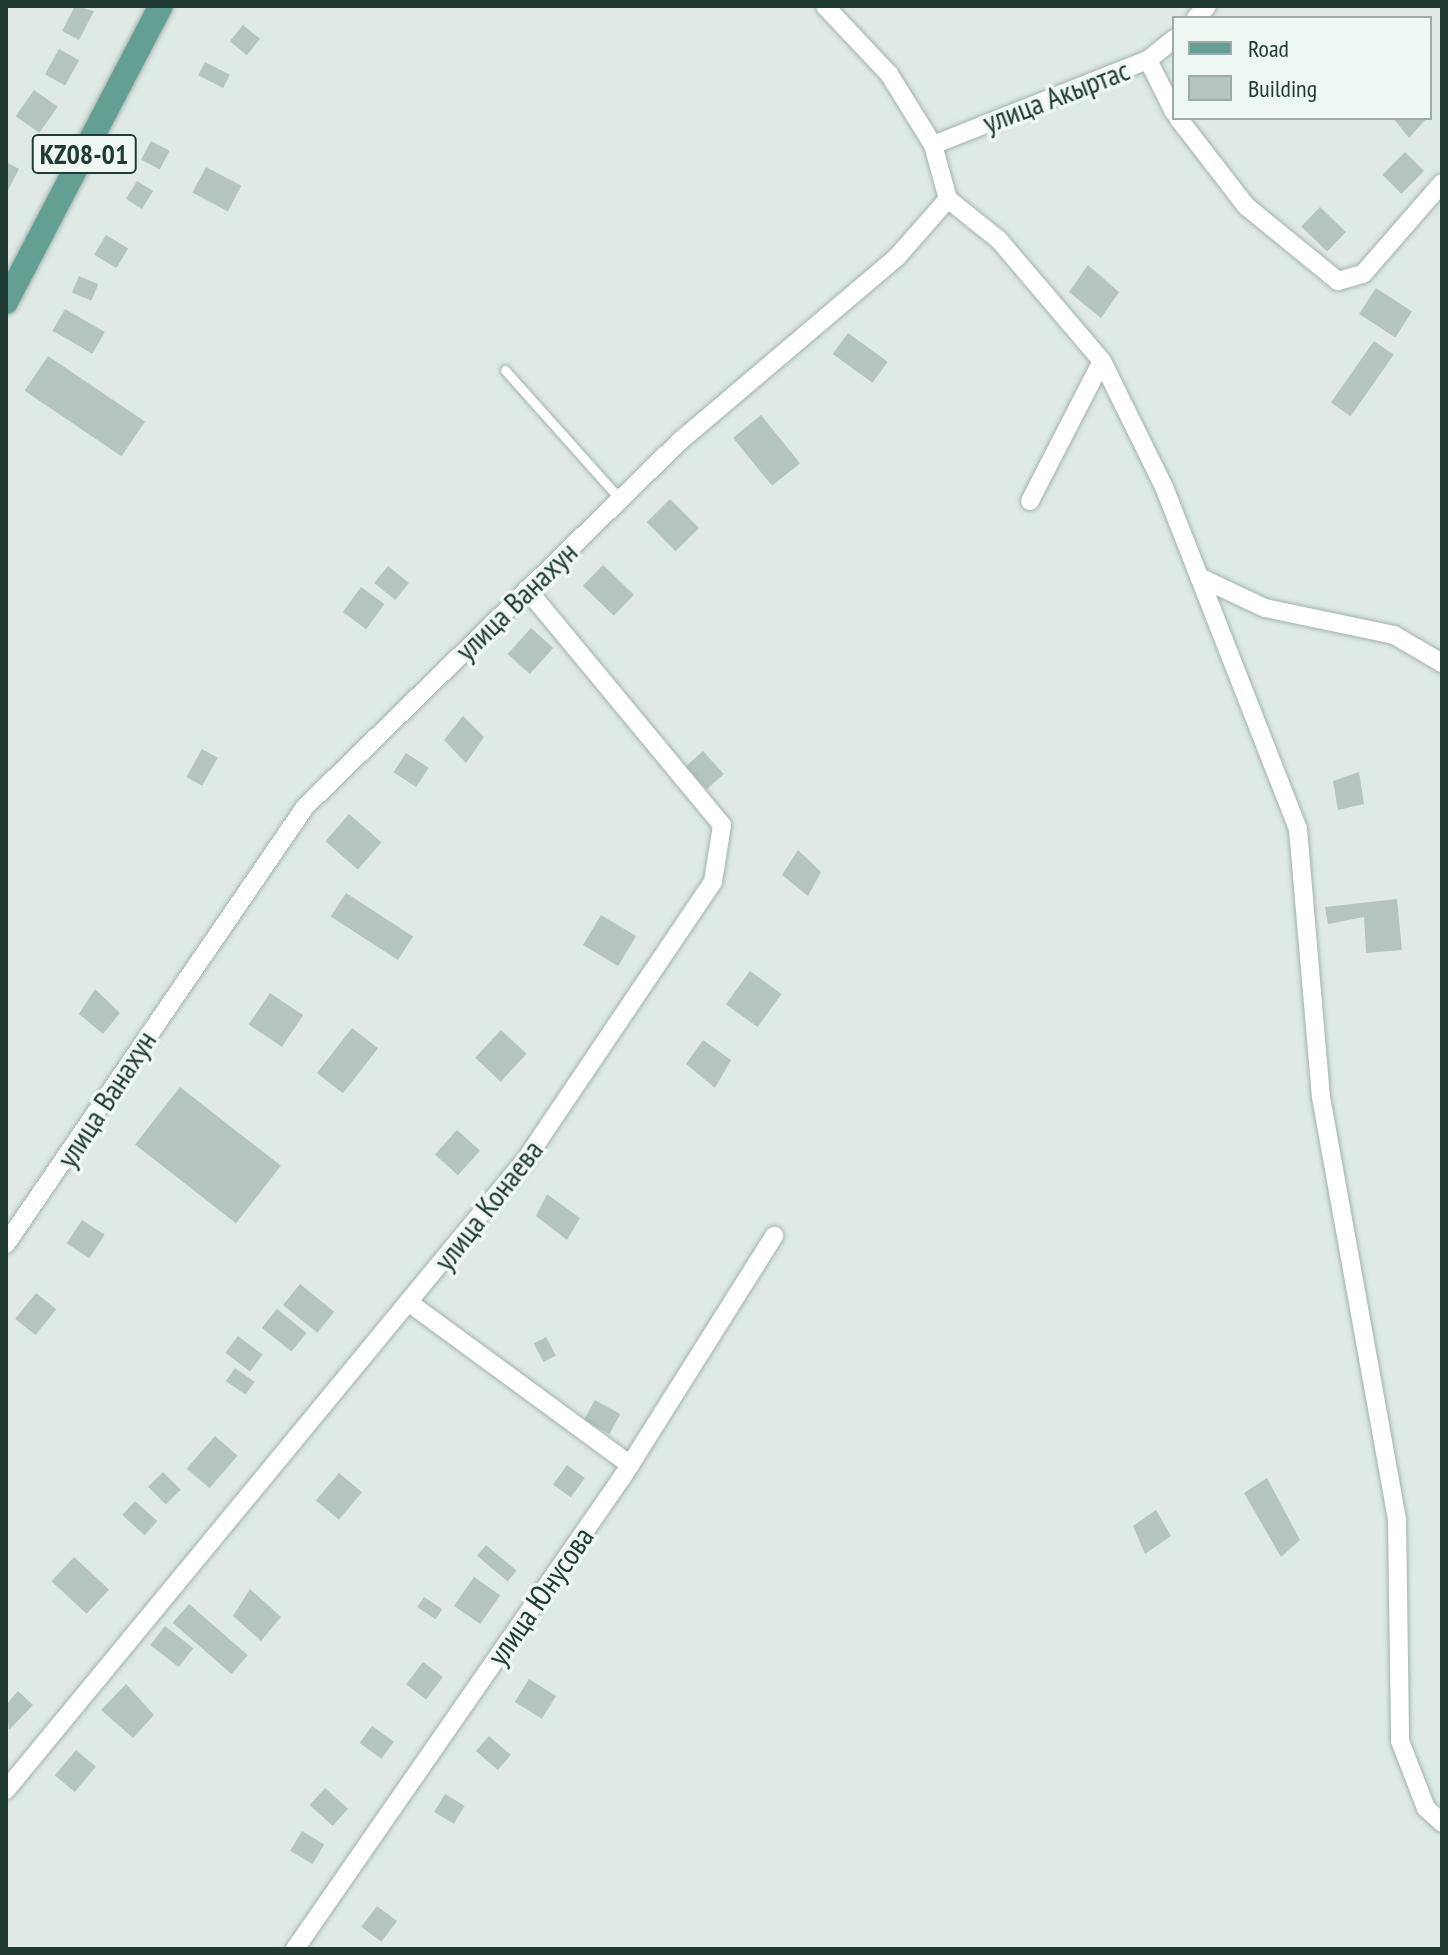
<!DOCTYPE html>
<meta charset="utf-8">
<style>
body{margin:0}
#map{position:relative;width:1448px;height:1955px;overflow:hidden;background:#dfeae5;font-family:"PT Sans Narrow",sans-serif}
div>[style]{position:absolute}
.building>*{inset:0;background:#b4c5be;transform-origin:0 0}
.roads{filter:drop-shadow(0 0 2px #a2b2ac) drop-shadow(0 0 2px #a2b2ac)}
.service>*{height:9px;margin:-4.5px;padding:0 4.5px;transform-origin:4.5px;border-radius:4.5px;background:#fff}
.minor>*{height:18px;margin:-9px;padding:0 9px;transform-origin:9px;border-radius:9px;background:#fff}
.primary>*{height:24px;margin:-12px;padding:0 12px;transform-origin:12px;border-radius:12px;background:#63a093}
span{translate:-50% -50%;white-space:nowrap;text-align:center;line-height:1.15;-webkit-text-stroke:7px #eff7f3;paint-order:stroke}
.shield-label span{padding:2px 6px;background:#eff7f3;border:2px solid;border-radius:6px;-webkit-text-stroke-width:0}
.shield-label{font-size:28px;color:#203a34;font-weight:700}
.street-label{font-size:30px;color:#203a34}
.frame{position:absolute;inset:0;border:8px solid #203a34;pointer-events:none}
.legend{position:absolute;left:1172px;top:16px;width:260px;height:104px;box-sizing:border-box;background:#eff7f3;border:2px solid #9caba7;margin:0;padding:10px 14px;list-style:none;font-size:24px;color:#203a34}
.legend li{display:flex;align-items:center;gap:16px;height:40px}
.legend b{width:40px;border:2px solid #9caba7}
</style>
<div id="map">
<div class="building">
<i style="clip-path:polygon(75px 6px,94px 11px,79px 40px,62px 31px)"></i>
<i style="left:243px;top:25px;width:22px;height:21px;rotate:39deg"></i>
<i style="left:59px;top:49px;width:23px;height:29px;rotate:29deg"></i>
<i style="left:205px;top:62px;width:28px;height:15px;rotate:27deg"></i>
<i style="left:34px;top:90px;width:29px;height:32px;rotate:35deg"></i>
<i style="clip-path:polygon(1393px 118px,1427px 118px,1409px 138px)"></i>
<i style="left:151px;top:141px;width:21px;height:21px;rotate:28deg"></i>
<i style="left:1405px;top:152px;width:27px;height:32px;rotate:45deg"></i>
<i style="clip-path:polygon(6px 162px,19px 169px,6px 194px)"></i>
<i style="left:206px;top:167px;width:40px;height:29px;rotate:28deg"></i>
<i style="left:137px;top:181px;width:19px;height:21px;rotate:32deg"></i>
<i style="left:1320px;top:207px;width:36px;height:27px;rotate:44deg"></i>
<i style="left:106px;top:235px;width:26px;height:23px;rotate:31deg"></i>
<i style="clip-path:polygon(1088px 265px,1119px 292px,1101px 318px,1069px 292px)"></i>
<i style="left:79px;top:276px;width:21px;height:18px;rotate:23deg"></i>
<i style="left:1376px;top:288px;width:43px;height:31px;rotate:33deg"></i>
<i style="left:65px;top:309px;width:46px;height:25px;rotate:30deg"></i>
<i style="left:848px;top:333px;width:49px;height:26px;rotate:36deg"></i>
<i style="left:1374px;top:341px;width:24px;height:75px;rotate:35deg"></i>
<i style="left:48px;top:356px;width:117px;height:42px;rotate:34deg"></i>
<i style="left:761px;top:415px;width:62px;height:36px;rotate:51deg"></i>
<i style="left:670px;top:499px;width:41px;height:33px;rotate:45deg"></i>
<i style="left:603px;top:565px;width:43px;height:29px;rotate:44deg"></i>
<i style="left:388px;top:566px;width:27px;height:22px;rotate:39deg"></i>
<i style="left:361px;top:587px;width:29px;height:31px;rotate:36deg"></i>
<i style="left:531px;top:628px;width:30px;height:35px;rotate:42deg"></i>
<i style="clip-path:polygon(463px 716px,484px 737px,466px 763px,444px 740px)"></i>
<i style="left:202px;top:749px;width:18px;height:32px;rotate:29deg"></i>
<i style="left:703px;top:751px;width:31px;height:23px;rotate:48deg"></i>
<i style="left:406px;top:753px;width:27px;height:23px;rotate:33deg"></i>
<i style="clip-path:polygon(1359px 772px,1364px 804px,1338px 810px,1333px 781px)"></i>
<i style="left:349px;top:814px;width:43px;height:36px;rotate:41deg"></i>
<i style="clip-path:polygon(798px 850px,821px 872px,808px 896px,782px 875px)"></i>
<i style="left:346px;top:893px;width:80px;height:28px;rotate:33deg"></i>
<i style="clip-path:polygon(1397px 899px,1402px 950px,1366px 953px,1364px 917px,1328px 924px,1325px 907px)"></i>
<i style="left:601px;top:915px;width:41px;height:35px;rotate:31deg"></i>
<i style="left:750px;top:971px;width:39px;height:41px;rotate:36deg"></i>
<i style="clip-path:polygon(95px 989px,120px 1013px,103px 1034px,79px 1014px)"></i>
<i style="left:270px;top:993px;width:40px;height:38px;rotate:34deg"></i>
<i style="left:352px;top:1028px;width:33px;height:57px;rotate:38deg"></i>
<i style="left:501px;top:1030px;width:35px;height:38px;rotate:43deg"></i>
<i style="clip-path:polygon(703px 1040px,731px 1060px,715px 1088px,686px 1064px)"></i>
<i style="left:180px;top:1087px;width:128px;height:73px;rotate:38deg"></i>
<i style="left:457px;top:1130px;width:31px;height:33px;rotate:42deg"></i>
<i style="clip-path:polygon(547px 1194px,580px 1218px,567px 1240px,536px 1216px)"></i>
<i style="left:82px;top:1220px;width:27px;height:28px;rotate:33deg"></i>
<i style="left:300px;top:1284px;width:44px;height:27px;rotate:39deg"></i>
<i style="left:36px;top:1293px;width:26px;height:33px;rotate:39deg"></i>
<i style="left:277px;top:1309px;width:38px;height:24px;rotate:39deg"></i>
<i style="left:238px;top:1336px;width:31px;height:21px;rotate:37deg"></i>
<i style="left:546px;top:1337px;width:21px;height:14px;rotate:62deg"></i>
<i style="left:235px;top:1368px;width:24px;height:16px;rotate:35deg"></i>
<i style="left:595px;top:1400px;width:29px;height:23px;rotate:29deg"></i>
<i style="left:215px;top:1436px;width:30px;height:43px;rotate:41deg"></i>
<i style="left:567px;top:1465px;width:22px;height:24px;rotate:36deg"></i>
<i style="left:163px;top:1472px;width:25px;height:21px;rotate:45deg"></i>
<i style="left:339px;top:1473px;width:30px;height:36px;rotate:40deg"></i>
<i style="clip-path:polygon(1267px 1478px,1300px 1540px,1281px 1557px,1244px 1493px)"></i>
<i style="left:135px;top:1501px;width:30px;height:19px;rotate:42deg"></i>
<i style="clip-path:polygon(1156px 1510px,1171px 1536px,1145px 1554px,1133px 1526px)"></i>
<i style="left:486px;top:1545px;width:40px;height:14px;rotate:40deg"></i>
<i style="left:74px;top:1557px;width:48px;height:33px;rotate:43deg"></i>
<i style="left:474px;top:1577px;width:32px;height:35px;rotate:35deg"></i>
<i style="clip-path:polygon(250px 1589px,281px 1617px,261px 1641px,233px 1616px)"></i>
<i style="left:424px;top:1597px;width:22px;height:12px;rotate:34deg"></i>
<i style="left:189px;top:1604px;width:78px;height:25px;rotate:41deg"></i>
<i style="left:165px;top:1626px;width:36px;height:24px;rotate:38deg"></i>
<i style="left:423px;top:1662px;width:25px;height:28px;rotate:37deg"></i>
<i style="left:529px;top:1679px;width:32px;height:27px;rotate:32deg"></i>
<i style="clip-path:polygon(126px 1684px,154px 1715px,133px 1738px,101px 1710px)"></i>
<i style="clip-path:polygon(18px 1691px,33px 1705px,9px 1730px,6px 1705px)"></i>
<i style="left:372px;top:1726px;width:27px;height:21px;rotate:36deg"></i>
<i style="left:489px;top:1736px;width:29px;height:20px;rotate:41deg"></i>
<i style="left:76px;top:1750px;width:26px;height:33px;rotate:40deg"></i>
<i style="left:325px;top:1788px;width:31px;height:23px;rotate:42deg"></i>
<i style="left:445px;top:1794px;width:23px;height:21px;rotate:31deg"></i>
<i style="left:302px;top:1831px;width:26px;height:23px;rotate:31deg"></i>
<i style="left:377px;top:1906px;width:25px;height:26px;rotate:37deg"></i>
</div>
<div class="roads">
<div class="service">
<i style="left:505px;top:370px;width:173px;rotate:48.3deg"></i>
</div>
<div class="minor">
<i style="left:1196px;top:18px;width:16px;rotate:-47deg"></i>
<i style="left:1148px;top:60px;width:58px;rotate:63.4deg"></i>
<i style="left:1178px;top:118px;width:111px;rotate:52.3deg"></i>
<i style="left:1246px;top:206px;width:119px;rotate:39.2deg"></i>
<i style="left:1338px;top:281px;width:26px;rotate:-16deg"></i>
<i style="left:1363px;top:274px;width:121px;rotate:-49deg"></i>
<i style="left:933px;top:145px;width:231px;rotate:-21.6deg"></i>
<i style="left:1148px;top:60px;width:33px;rotate:-39deg"></i>
<i style="left:948px;top:199px;width:65px;rotate:38.8deg"></i>
<i style="left:999px;top:240px;width:159px;rotate:49.6deg"></i>
<i style="left:1102px;top:361px;width:140px;rotate:63.8deg"></i>
<i style="left:1164px;top:487px;width:367px;rotate:68.6deg"></i>
<i style="left:1298px;top:829px;width:269px;rotate:85.1deg"></i>
<i style="left:1321px;top:1097px;width:429px;rotate:79.8deg"></i>
<i style="left:1397px;top:1519px;width:222px;rotate:89.2deg"></i>
<i style="left:1400px;top:1741px;width:72px;rotate:68.8deg"></i>
<i style="left:1426px;top:1808px;width:22px;rotate:43deg"></i>
<i style="left:1030px;top:501px;width:157px;rotate:-62.8deg"></i>
<i style="left:1199px;top:577px;width:73px;rotate:25.2deg"></i>
<i style="left:1265px;top:608px;width:132px;rotate:11.8deg"></i>
<i style="left:1394px;top:635px;width:56px;rotate:30.3deg"></i>
<i style="left:6px;top:1244px;width:529px;rotate:-55.62deg"></i>
<i style="left:305px;top:807px;width:524px;rotate:-44.3deg"></i>
<i style="left:680px;top:441px;width:285px;rotate:-40.3deg"></i>
<i style="left:897px;top:257px;width:77px;rotate:-48.7deg"></i>
<i style="left:948px;top:199px;width:56px;rotate:-105.5deg"></i>
<i style="left:933px;top:145px;width:84px;rotate:-121.8deg"></i>
<i style="left:889px;top:74px;width:93px;rotate:-133.3deg"></i>
<i style="left:411px;top:1304px;width:272px;rotate:36.3deg"></i>
<i style="left:6px;top:1790px;width:818px;rotate:-50.51deg"></i>
<i style="left:526px;top:1159px;width:334px;rotate:-56deg"></i>
<i style="left:713px;top:882px;width:58px;rotate:-81deg"></i>
<i style="left:722px;top:825px;width:306px;rotate:-129.6deg"></i>
<i style="left:295px;top:1949px;width:576px;rotate:-55.26deg"></i>
<i style="left:623px;top:1476px;width:284px;rotate:-57.8deg"></i>
</div>
<div class="primary">
<i style="left:6px;top:302px;width:334px;rotate:-62.4deg"></i>
</div>
</div>
<div class="shield-label">
<span style="left:84px;top:154px">KZ08-01</span>
</div>
<div class="street-label">
<span style="left:1056px;top:96px;rotate:-21deg">улица Акыртас</span>
<span style="left:516px;top:601px;rotate:-44deg">улица Ванахун</span>
<span style="left:106px;top:1099px;rotate:-57deg">улица Ванахун</span>
<span style="left:488px;top:1205px;rotate:-52deg">улица Конаева</span>
<span style="left:540px;top:1596px;rotate:-55deg">улица Юнусова</span>
</div>
<div class="frame"></div>
<ul class="legend">
<li><b style="height:10px;background:#63a093"></b>Road</li>
<li><b style="height:22px;background:#b4c5be"></b>Building</li>
</ul>
</div>
